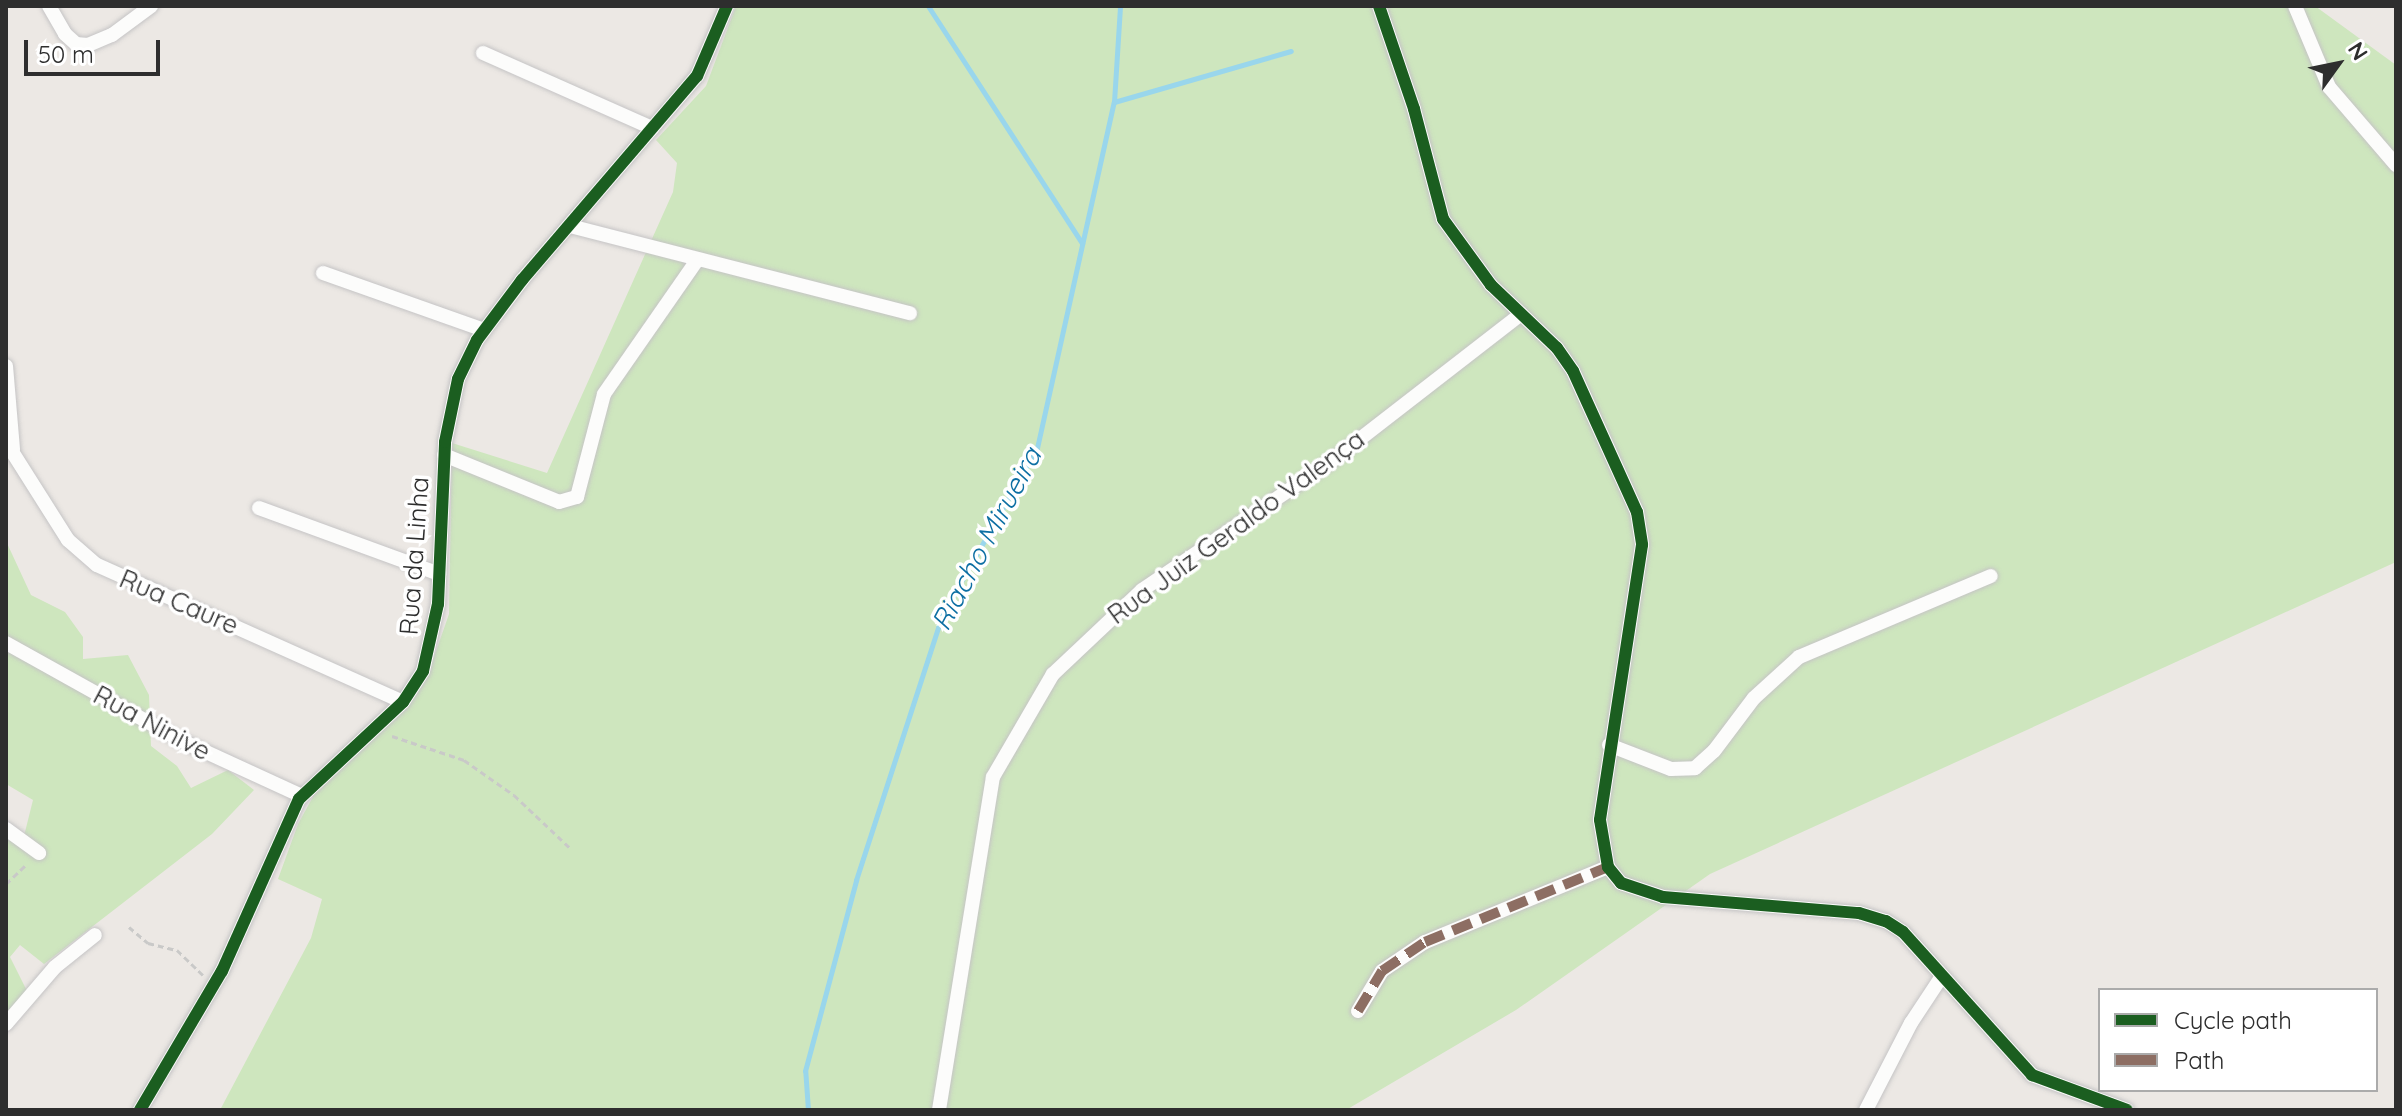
<!DOCTYPE html>
<meta charset="utf-8">
<style>
body{margin:0}
#map{position:relative;width:2402px;height:1116px;overflow:hidden;background:#ece8e4;font-family:Quicksand,sans-serif}
div>[style]{position:absolute}
.green>*{inset:0;background:#cee6be}
.stream>*{height:5px;margin:-2.5px;padding:0 2.5px;transform-origin:2.5px;border-radius:2.5px;background:#99d6ec}
.path>*{height:3px;margin-top:-1.5px;transform-origin:0;background:repeating-linear-gradient(90deg,#c9c9c8 0 6px,transparent 0 10px)}
.roads{filter:drop-shadow(0 0 2px #c5c4c5) drop-shadow(0 0 2px #c5c4c5)}
.minor>*{height:14px;margin:-7px;padding:0 7px;transform-origin:7px;border-radius:7px;background:#fcfcfb}
.quiet>*{height:10px;margin-top:-5px;transform-origin:0;background:repeating-linear-gradient(90deg,#8d6e63 0 20px,transparent 0 30px)}
.cycleway>*{height:12px;margin:-6px;padding:0 6px;transform-origin:6px;border-radius:6px;background:#1b5e20}
span{translate:-50% -50%;white-space:nowrap;text-align:center;line-height:1.15;-webkit-text-stroke:7px #fff;paint-order:stroke}
.street-label{font-size:26px;color:#2e2e2e}
.water-label{font-size:28px;color:#0d6fa3;font-style:italic}
.frame{position:absolute;inset:0;border:8px solid #2e2e2e;pointer-events:none}
.legend{position:absolute;left:2098px;top:988px;width:280px;height:104px;box-sizing:border-box;background:#fff;border:2px solid #ababab;margin:0;padding:10px 14px;list-style:none;font-size:24px;color:#2e2e2e}
.legend li{display:flex;align-items:center;gap:16px;height:40px}
.legend b{width:40px;border:2px solid #ababab}
.north{position:absolute;left:2298px;top:24px;width:80px;height:80px;-webkit-text-stroke:6px #fff;paint-order:stroke;rotate:57deg;font-size:22px;font-weight:700;line-height:32px;text-align:center;color:#2e2e2e}
.north::after{content:'';display:block;margin:auto;width:28px;height:36px;background:#2e2e2e;clip-path:polygon(50% 0,100% 100%,50% 72%,0 100%)}
.scale{position:absolute;left:24px;top:40px;width:136px;height:36px;box-sizing:border-box;border:4px solid #2e2e2e;border-top:0;padding-left:10px;font-size:24px;line-height:28px;white-space:nowrap;color:#2e2e2e;-webkit-text-stroke:6px #fff;paint-order:stroke}
</style>
<div id="map">
<div class="green">
<i style="clip-path:polygon(736px 6px,2315px 6px,2396px 65px,2396px 562px,1710px 874px,1516px 1010px,1346px 1110px,220px 1110px,311px 938px,322px 899px,278px 879px,298px 824px,321px 782px,427px 677px,449px 614px,452px 443px,547px 473px,673px 192px,677px 163px,656px 140px,706px 86px)"></i>
<i style="clip-path:polygon(6px 541px,31px 595px,65px 612px,83px 637px,83px 659px,128px 655px,149px 695px,151px 746px,177px 766px,191px 788px,228px 770px,254px 790px,212px 834px,44px 964px,20px 945px,10px 957px,31px 999px,6px 1018px,6px 832px,24px 836px,33px 800px,6px 784px)"></i>
</div>
<div class="stream">
<i style="left:928px;top:6px;width:283px;rotate:57deg"></i>
<i style="left:1114px;top:102px;width:184px;rotate:-16.1deg"></i>
<i style="left:808px;top:1110px;width:39px;rotate:-94deg"></i>
<i style="left:805px;top:1071px;width:198px;rotate:-75deg"></i>
<i style="left:856px;top:880px;width:279px;rotate:-72deg"></i>
<i style="left:942px;top:615px;width:192px;rotate:-60.4deg"></i>
<i style="left:1037px;top:448px;width:354px;rotate:-77.5deg"></i>
<i style="left:1114px;top:102px;width:96px;rotate:-86.4deg"></i>
</div>
<div class="path">
<i style="left:392px;top:736px;width:76px;rotate:18.4deg"></i>
<i style="left:464px;top:760px;width:61px;rotate:35deg"></i>
<i style="left:514px;top:795px;width:77px;rotate:43.4deg"></i>
<i style="left:6px;top:884px;width:29px;rotate:-44deg"></i>
<i style="left:129px;top:927px;width:25px;rotate:40deg"></i>
<i style="left:148px;top:943px;width:30px;rotate:14deg"></i>
<i style="left:177px;top:950px;width:36px;rotate:44deg"></i>
</div>
<div class="roads">
<div class="minor">
<i style="left:49px;top:6px;width:32px;rotate:60deg"></i>
<i style="left:65px;top:34px;width:15px;rotate:42deg"></i>
<i style="left:76px;top:44px;width:12px;rotate:5deg"></i>
<i style="left:88px;top:45px;width:26px;rotate:-23deg"></i>
<i style="left:112px;top:35px;width:49px;rotate:-36.6deg"></i>
<i style="left:1379px;top:6px;width:109px;rotate:71.2deg"></i>
<i style="left:1414px;top:109px;width:114px;rotate:75.2deg"></i>
<i style="left:1443px;top:219px;width:82px;rotate:54deg"></i>
<i style="left:1491px;top:285px;width:91px;rotate:43.7deg"></i>
<i style="left:1557px;top:348px;width:28px;rotate:55deg"></i>
<i style="left:1573px;top:371px;width:155px;rotate:65.6deg"></i>
<i style="left:1637px;top:512px;width:33px;rotate:81deg"></i>
<i style="left:1642px;top:545px;width:278px;rotate:98.7deg"></i>
<i style="left:1600px;top:820px;width:48px;rotate:80.3deg"></i>
<i style="left:1608px;top:867px;width:21px;rotate:51deg"></i>
<i style="left:1621px;top:883px;width:44px;rotate:18.4deg"></i>
<i style="left:1663px;top:897px;width:197px;rotate:4.7deg"></i>
<i style="left:1859px;top:913px;width:28px;rotate:17deg"></i>
<i style="left:1886px;top:921px;width:20px;rotate:33deg"></i>
<i style="left:1903px;top:932px;width:193px;rotate:47.9deg"></i>
<i style="left:2032px;top:1075px;width:101px;rotate:20.2deg"></i>
<i style="left:2295px;top:6px;width:88px;rotate:67.2deg"></i>
<i style="left:2329px;top:87px;width:103px;rotate:49.3deg"></i>
<i style="left:483px;top:53px;width:185px;rotate:23.9deg"></i>
<i style="left:570px;top:226px;width:351px;rotate:14.4deg"></i>
<i style="left:323px;top:273px;width:171px;rotate:19.5deg"></i>
<i style="left:6px;top:366px;width:84px;rotate:85.2deg"></i>
<i style="left:6px;top:442px;width:116px;rotate:57.7deg"></i>
<i style="left:68px;top:540px;width:38px;rotate:41deg"></i>
<i style="left:97px;top:565px;width:335px;rotate:24.1deg"></i>
<i style="left:444px;top:455px;width:124px;rotate:22.2deg"></i>
<i style="left:559px;top:502px;width:19px;rotate:-16deg"></i>
<i style="left:577px;top:497px;width:106px;rotate:-75.3deg"></i>
<i style="left:604px;top:394px;width:163px;rotate:-55.2deg"></i>
<i style="left:259px;top:508px;width:192px;rotate:20.1deg"></i>
<i style="left:6px;top:643px;width:199px;rotate:29.1deg"></i>
<i style="left:180px;top:740px;width:134px;rotate:24.7deg"></i>
<i style="left:1609px;top:745px;width:66px;rotate:21.2deg"></i>
<i style="left:1671px;top:769px;width:24px;rotate:-2deg"></i>
<i style="left:1695px;top:768px;width:25px;rotate:-42deg"></i>
<i style="left:1714px;top:751px;width:66px;rotate:-53deg"></i>
<i style="left:1754px;top:698px;width:61px;rotate:-42.3deg"></i>
<i style="left:1799px;top:657px;width:208px;rotate:-22.9deg"></i>
<i style="left:6px;top:829px;width:41px;rotate:36deg"></i>
<i style="left:1358px;top:1011px;width:47px;rotate:-59deg"></i>
<i style="left:1382px;top:971px;width:52px;rotate:-34deg"></i>
<i style="left:1425px;top:942px;width:198px;rotate:-22.3deg"></i>
<i style="left:6px;top:1024px;width:75px;rotate:-49.3deg"></i>
<i style="left:55px;top:967px;width:51px;rotate:-38.7deg"></i>
<i style="left:140px;top:1110px;width:161px;rotate:-59.5deg"></i>
<i style="left:222px;top:971px;width:188px;rotate:-65.9deg"></i>
<i style="left:299px;top:799px;width:142px;rotate:-43deg"></i>
<i style="left:403px;top:702px;width:37px;rotate:-57deg"></i>
<i style="left:423px;top:671px;width:69px;rotate:-77.4deg"></i>
<i style="left:438px;top:604px;width:162px;rotate:-87.5deg"></i>
<i style="left:445px;top:442px;width:64px;rotate:-78.3deg"></i>
<i style="left:458px;top:379px;width:43px;rotate:-64deg"></i>
<i style="left:477px;top:340px;width:75px;rotate:-53.1deg"></i>
<i style="left:522px;top:280px;width:269px;rotate:-49.4deg"></i>
<i style="left:697px;top:76px;width:76px;rotate:-66.8deg"></i>
<i style="left:939px;top:1110px;width:337px;rotate:-80.8deg"></i>
<i style="left:993px;top:777px;width:119px;rotate:-59.8deg"></i>
<i style="left:1053px;top:674px;width:122px;rotate:-43.3deg"></i>
<i style="left:1142px;top:590px;width:226px;rotate:-34.2deg"></i>
<i style="left:1329px;top:463px;width:243px;rotate:-37.8deg"></i>
<i style="left:1866px;top:1110px;width:98px;rotate:-62.7deg"></i>
<i style="left:1911px;top:1023px;width:56px;rotate:-56.6deg"></i>
</div>
</div>
<div class="quiet">
<i style="left:1358px;top:1011px;width:47px;rotate:-59deg"></i>
<i style="left:1382px;top:971px;width:52px;rotate:-34deg"></i>
<i style="left:1425px;top:942px;width:198px;rotate:-22.3deg"></i>
</div>
<div class="cycleway">
<i style="left:1379px;top:6px;width:109px;rotate:71.2deg"></i>
<i style="left:1414px;top:109px;width:114px;rotate:75.2deg"></i>
<i style="left:1443px;top:219px;width:82px;rotate:54deg"></i>
<i style="left:1491px;top:285px;width:91px;rotate:43.7deg"></i>
<i style="left:1557px;top:348px;width:28px;rotate:55deg"></i>
<i style="left:1573px;top:371px;width:155px;rotate:65.6deg"></i>
<i style="left:1637px;top:512px;width:33px;rotate:81deg"></i>
<i style="left:1642px;top:545px;width:278px;rotate:98.7deg"></i>
<i style="left:1600px;top:820px;width:48px;rotate:80.3deg"></i>
<i style="left:1608px;top:867px;width:21px;rotate:51deg"></i>
<i style="left:1621px;top:883px;width:44px;rotate:18.4deg"></i>
<i style="left:1663px;top:897px;width:197px;rotate:4.7deg"></i>
<i style="left:1859px;top:913px;width:28px;rotate:17deg"></i>
<i style="left:1886px;top:921px;width:20px;rotate:33deg"></i>
<i style="left:1903px;top:932px;width:193px;rotate:47.9deg"></i>
<i style="left:2032px;top:1075px;width:101px;rotate:20.2deg"></i>
<i style="left:140px;top:1110px;width:161px;rotate:-59.5deg"></i>
<i style="left:222px;top:971px;width:188px;rotate:-65.9deg"></i>
<i style="left:299px;top:799px;width:142px;rotate:-43deg"></i>
<i style="left:403px;top:702px;width:37px;rotate:-57deg"></i>
<i style="left:423px;top:671px;width:69px;rotate:-77.4deg"></i>
<i style="left:438px;top:604px;width:162px;rotate:-87.5deg"></i>
<i style="left:445px;top:442px;width:64px;rotate:-78.3deg"></i>
<i style="left:458px;top:379px;width:43px;rotate:-64deg"></i>
<i style="left:477px;top:340px;width:75px;rotate:-53.1deg"></i>
<i style="left:522px;top:280px;width:269px;rotate:-49.4deg"></i>
<i style="left:697px;top:76px;width:76px;rotate:-66.8deg"></i>
</div>
<div class="street-label">
<span style="left:1236px;top:527px;rotate:-36deg">Rua Juiz Geraldo Valença</span>
<span style="left:414px;top:556px;rotate:-86deg">Rua da Linha</span>
<span style="left:179px;top:602px;rotate:23deg">Rua Caure</span>
<span style="left:152px;top:723px;rotate:28deg">Rua Ninive</span>
</div>
<div class="water-label">
<span style="left:986px;top:539px;rotate:-62deg">Riacho Mirueira</span>
</div>
<div class="frame"></div>
<ul class="legend">
<li><b style="height:10px;background:#1b5e20"></b>Cycle path</li>
<li><b style="height:10px;background:#8d6e63"></b>Path</li>
</ul>
<div class="north">N</div>
<div class="scale">50 m</div>
</div>
